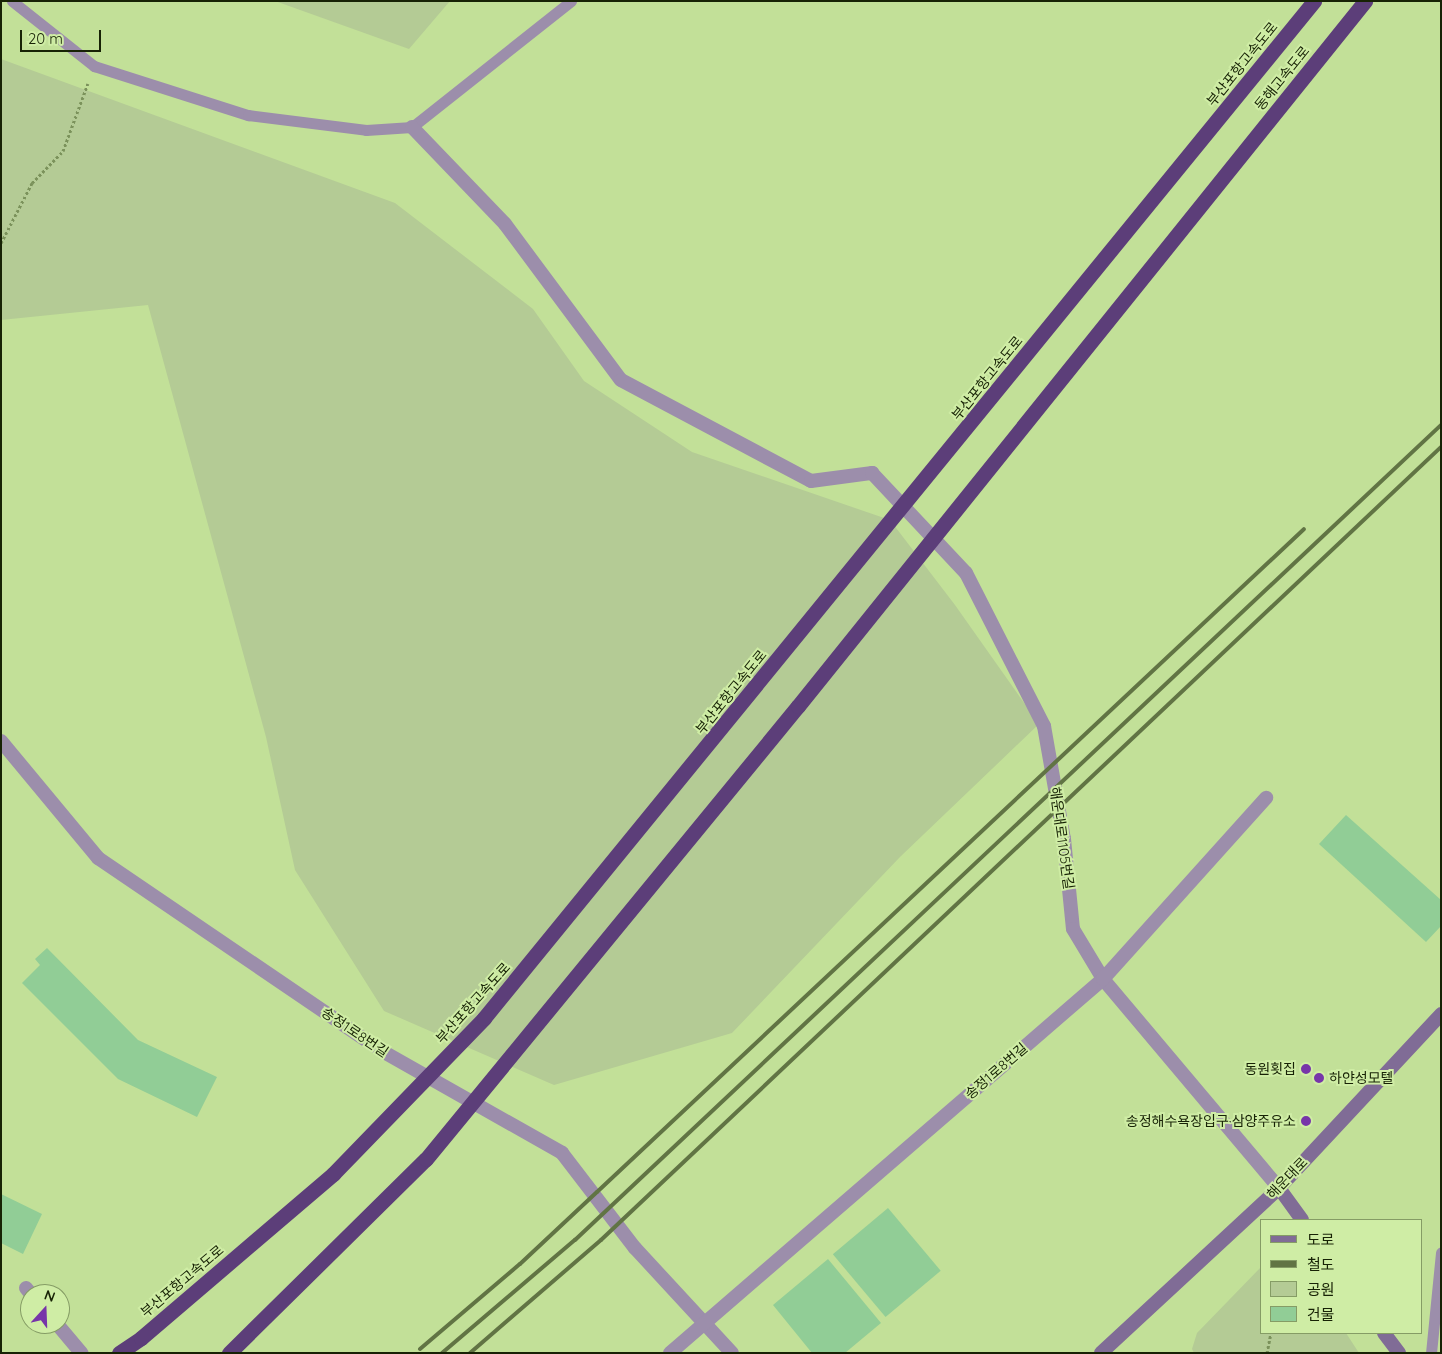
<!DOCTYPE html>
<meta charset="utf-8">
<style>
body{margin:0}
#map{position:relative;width:1442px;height:1354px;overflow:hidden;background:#c2e098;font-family:Quicksand,"Noto Sans KR",sans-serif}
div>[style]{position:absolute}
.green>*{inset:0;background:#b4cb95}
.building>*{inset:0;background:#91cd96;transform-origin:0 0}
.path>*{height:3px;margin-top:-1.5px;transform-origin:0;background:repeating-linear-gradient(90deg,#7b925b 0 2.5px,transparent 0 5px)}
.service>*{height:11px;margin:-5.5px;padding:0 5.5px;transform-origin:5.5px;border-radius:5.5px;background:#9c8eab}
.minor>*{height:14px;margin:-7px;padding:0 7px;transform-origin:7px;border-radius:7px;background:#9c8eab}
.secondary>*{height:14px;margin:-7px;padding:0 7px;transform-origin:7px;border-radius:7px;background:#806c96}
.motorway>*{height:15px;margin:-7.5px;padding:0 7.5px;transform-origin:7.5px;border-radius:7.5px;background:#5c3e79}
.rail>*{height:4px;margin:-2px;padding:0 2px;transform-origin:2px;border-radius:2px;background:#617444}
.dots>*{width:14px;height:14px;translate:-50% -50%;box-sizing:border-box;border:2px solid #cfeda5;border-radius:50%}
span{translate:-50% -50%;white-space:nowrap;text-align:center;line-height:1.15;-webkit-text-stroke:4px #cfeda5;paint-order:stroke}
.street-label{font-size:14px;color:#172205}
.poi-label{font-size:14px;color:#172205}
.right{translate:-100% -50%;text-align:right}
.left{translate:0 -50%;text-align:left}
.frame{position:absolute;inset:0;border:2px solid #172205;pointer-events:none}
.legend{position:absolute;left:1260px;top:1219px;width:162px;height:115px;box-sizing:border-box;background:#cfeda5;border:1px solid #859c65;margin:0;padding:6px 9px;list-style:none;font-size:15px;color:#172205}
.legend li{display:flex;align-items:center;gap:10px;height:25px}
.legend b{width:25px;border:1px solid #859c65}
.north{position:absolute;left:20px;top:1284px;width:50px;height:50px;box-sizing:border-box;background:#cfeda5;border:1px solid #859c65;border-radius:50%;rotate:20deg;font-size:14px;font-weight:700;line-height:20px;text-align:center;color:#172205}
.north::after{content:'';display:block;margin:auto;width:18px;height:22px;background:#7735a9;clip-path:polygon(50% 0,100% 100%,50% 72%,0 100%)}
.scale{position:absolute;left:20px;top:30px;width:81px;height:22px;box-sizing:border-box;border:2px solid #172205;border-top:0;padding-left:6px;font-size:15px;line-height:18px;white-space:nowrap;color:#172205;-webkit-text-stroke:4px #cfeda5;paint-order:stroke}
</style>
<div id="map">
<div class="green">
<i style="clip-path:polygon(275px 1px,450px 1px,409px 49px)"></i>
<i style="clip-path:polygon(1px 59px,395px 203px,533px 309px,584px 381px,692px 452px,890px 520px,955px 605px,1039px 724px,900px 857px,732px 1033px,554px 1085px,384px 1011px,295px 870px,266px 737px,148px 305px,1px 320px)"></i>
<i style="clip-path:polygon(1261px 1267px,1261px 1333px,1346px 1333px,1359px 1353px,1194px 1353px,1192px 1349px,1197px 1333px)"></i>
</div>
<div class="building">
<i style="clip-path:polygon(1346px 815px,1441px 900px,1441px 926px,1426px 942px,1319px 844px)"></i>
<i style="clip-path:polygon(47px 948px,138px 1040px,217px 1077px,197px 1117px,118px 1079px,22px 983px,40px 965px,35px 959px)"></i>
<i style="clip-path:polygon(1px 1194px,42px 1214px,23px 1254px,1px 1243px)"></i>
<i style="left:888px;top:1208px;width:82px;height:72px;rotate:50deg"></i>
<i style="clip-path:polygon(828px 1259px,881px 1323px,845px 1353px,812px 1353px,773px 1305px)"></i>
</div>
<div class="path">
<i style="left:1px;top:243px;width:68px;rotate:-62.7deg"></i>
<i style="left:32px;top:183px;width:45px;rotate:-45.9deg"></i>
<i style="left:63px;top:151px;width:72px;rotate:-69.8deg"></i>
<i style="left:1267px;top:1353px;width:20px;rotate:-79deg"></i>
</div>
<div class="service">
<i style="left:12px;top:1px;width:105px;rotate:38.4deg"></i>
<i style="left:94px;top:66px;width:162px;rotate:17.7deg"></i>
<i style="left:248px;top:115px;width:119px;rotate:7.2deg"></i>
<i style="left:366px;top:130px;width:46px;rotate:-3.7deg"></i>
<i style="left:412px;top:127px;width:203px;rotate:-38.4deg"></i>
<i style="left:1431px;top:1353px;width:101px;rotate:-84.3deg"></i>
</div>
<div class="minor">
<i style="left:412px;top:127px;width:134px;rotate:46.2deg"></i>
<i style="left:505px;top:224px;width:194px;rotate:53.4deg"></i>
<i style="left:621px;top:380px;width:215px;rotate:28deg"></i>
<i style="left:811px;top:481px;width:62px;rotate:-7.5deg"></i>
<i style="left:872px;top:473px;width:137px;rotate:46.8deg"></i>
<i style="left:966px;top:573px;width:172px;rotate:63deg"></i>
<i style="left:1044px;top:726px;width:115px;rotate:80deg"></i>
<i style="left:1064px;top:839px;width:90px;rotate:84.3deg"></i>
<i style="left:1073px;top:929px;width:58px;rotate:59deg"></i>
<i style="left:1103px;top:979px;width:273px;rotate:49.9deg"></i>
<i style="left:1px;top:741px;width:152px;rotate:50.3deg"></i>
<i style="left:98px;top:858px;width:343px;rotate:34.2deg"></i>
<i style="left:382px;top:1051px;width:207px;rotate:29.5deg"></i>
<i style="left:562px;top:1153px;width:120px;rotate:52.5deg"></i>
<i style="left:635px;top:1248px;width:143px;rotate:47.3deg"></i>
<i style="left:26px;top:1288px;width:8px;rotate:50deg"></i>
<i style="left:57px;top:1324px;width:38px;rotate:50deg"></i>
<i style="left:670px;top:1353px;width:572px;rotate:-40.82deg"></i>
<i style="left:1103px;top:979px;width:244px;rotate:-48deg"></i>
</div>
<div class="secondary">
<i style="left:1279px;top:1188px;width:39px;rotate:54deg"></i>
<i style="left:1384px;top:1333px;width:25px;rotate:53deg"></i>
<i style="left:1101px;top:1353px;width:243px;rotate:-42.8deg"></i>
<i style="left:1279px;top:1188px;width:238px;rotate:-47deg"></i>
</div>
<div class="motorway">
<i style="left:119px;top:1353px;width:27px;rotate:-34deg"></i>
<i style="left:141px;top:1338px;width:253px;rotate:-40.5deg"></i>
<i style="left:333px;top:1174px;width:217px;rotate:-45.9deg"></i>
<i style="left:484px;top:1018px;width:1313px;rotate:-50.78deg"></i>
<i style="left:229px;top:1353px;width:276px;rotate:-44.6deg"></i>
<i style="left:426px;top:1159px;width:586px;rotate:-50.61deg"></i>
<i style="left:798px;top:706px;width:905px;rotate:-51.19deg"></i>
</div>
<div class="rail">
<i style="left:420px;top:1349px;width:131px;rotate:-40.4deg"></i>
<i style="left:520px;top:1264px;width:105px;rotate:-43.1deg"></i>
<i style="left:597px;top:1192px;width:969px;rotate:-43.16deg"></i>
<i style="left:442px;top:1353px;width:175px;rotate:-40.4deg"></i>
<i style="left:575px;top:1240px;width:1189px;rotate:-43.26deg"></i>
<i style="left:470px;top:1353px;width:173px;rotate:-40.8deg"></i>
<i style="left:601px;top:1240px;width:1155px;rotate:-43.35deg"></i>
</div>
<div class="dots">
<i style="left:1306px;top:1069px;background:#7735a9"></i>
<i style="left:1319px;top:1078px;background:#7735a9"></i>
<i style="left:1306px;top:1121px;background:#7735a9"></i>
</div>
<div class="street-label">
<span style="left:1242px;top:64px;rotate:-51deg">부산포항고속도로</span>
<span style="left:1282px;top:78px;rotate:-51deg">동해고속도로</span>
<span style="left:987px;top:378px;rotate:-51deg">부산포항고속도로</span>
<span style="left:731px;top:692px;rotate:-51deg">부산포항고속도로</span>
<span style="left:1062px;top:838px;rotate:82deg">해운대로1105번길</span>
<span style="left:473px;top:1003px;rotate:-48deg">부산포항고속도로</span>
<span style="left:355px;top:1032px;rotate:34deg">송정1로8번길</span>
<span style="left:996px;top:1071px;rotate:-41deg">송정1로8번길</span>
<span style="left:1287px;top:1178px;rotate:-46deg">해운대로</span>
<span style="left:182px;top:1281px;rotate:-40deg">부산포항고속도로</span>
</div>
<div class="poi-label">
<span class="right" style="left:1296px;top:1069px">동원횟집</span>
<span class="left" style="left:1329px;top:1078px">하얀성모텔</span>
<span class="right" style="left:1296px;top:1121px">송정해수욕장입구·삼양주유소</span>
</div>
<div class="frame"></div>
<ul class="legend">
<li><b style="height:6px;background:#806c96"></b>도로</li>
<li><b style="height:6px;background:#617444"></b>철도</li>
<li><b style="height:14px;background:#b4cb95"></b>공원</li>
<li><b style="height:14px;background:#91cd96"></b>건물</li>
</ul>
<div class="north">N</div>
<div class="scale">20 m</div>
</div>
